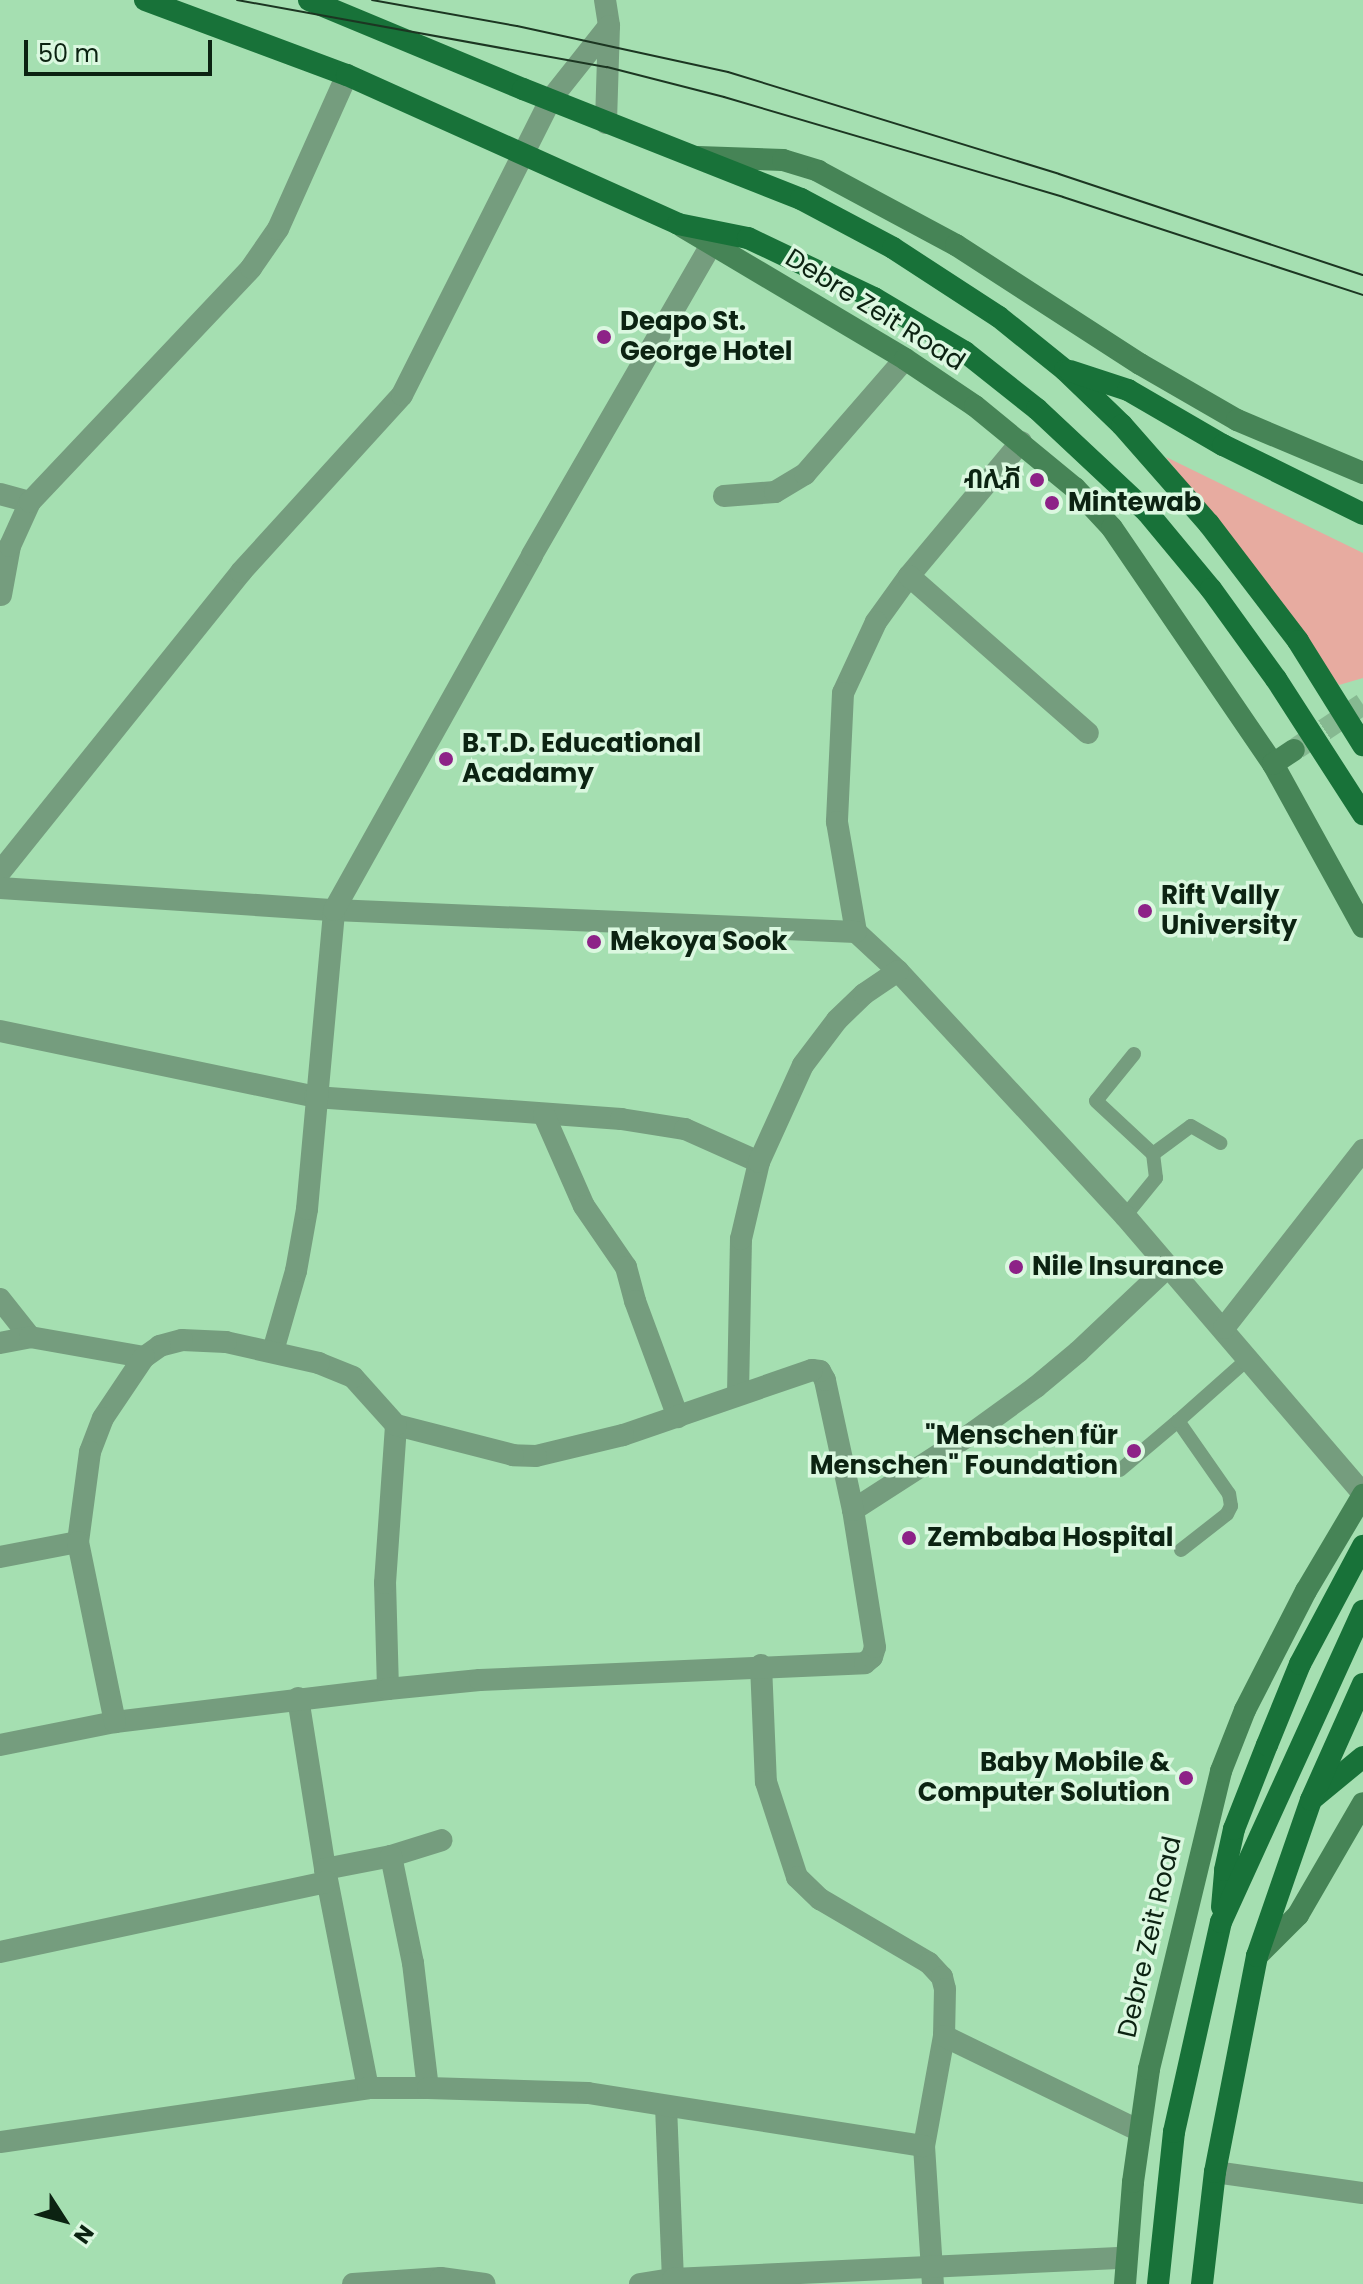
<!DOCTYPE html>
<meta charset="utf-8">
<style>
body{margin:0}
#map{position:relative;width:1363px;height:2284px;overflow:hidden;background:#a5dfb1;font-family:Poppins,"Noto Sans Ethiopic",sans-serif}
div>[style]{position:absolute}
.green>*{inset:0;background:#e7aba0}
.secondary-tunnel>*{height:22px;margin-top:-11px;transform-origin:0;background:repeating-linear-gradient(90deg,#86b991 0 22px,transparent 0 33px)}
.service>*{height:14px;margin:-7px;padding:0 7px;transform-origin:7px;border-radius:7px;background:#759d7e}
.minor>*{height:22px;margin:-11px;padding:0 11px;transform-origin:11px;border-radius:11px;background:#759d7e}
.secondary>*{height:22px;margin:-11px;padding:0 11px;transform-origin:11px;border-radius:11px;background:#468456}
.primary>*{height:22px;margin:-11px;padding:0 11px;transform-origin:11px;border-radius:11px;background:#187239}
.tram>*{height:2px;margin:-1px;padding:0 1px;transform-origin:1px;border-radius:1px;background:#1c3622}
.dots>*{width:22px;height:22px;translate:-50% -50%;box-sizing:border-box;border:4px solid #dbf8e0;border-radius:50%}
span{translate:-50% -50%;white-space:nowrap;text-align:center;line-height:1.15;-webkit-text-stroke:7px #dbf8e0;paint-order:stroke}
.street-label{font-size:26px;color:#0c2312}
.poi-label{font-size:26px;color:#0c2312;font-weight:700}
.left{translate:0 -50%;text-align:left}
.right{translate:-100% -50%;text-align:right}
.north{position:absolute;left:24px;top:2180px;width:80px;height:80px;-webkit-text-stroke:6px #dbf8e0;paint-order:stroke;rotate:126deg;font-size:22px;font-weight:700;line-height:32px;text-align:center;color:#0c2312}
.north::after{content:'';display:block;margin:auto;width:28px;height:36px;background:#0c2312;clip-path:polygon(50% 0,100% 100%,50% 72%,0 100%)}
.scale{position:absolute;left:24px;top:40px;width:188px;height:36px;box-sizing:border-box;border:4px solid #0c2312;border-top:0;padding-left:10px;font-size:24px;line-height:28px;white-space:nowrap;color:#0c2312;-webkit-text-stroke:6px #dbf8e0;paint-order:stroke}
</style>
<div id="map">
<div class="green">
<i style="clip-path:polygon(1166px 457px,1363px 553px,1363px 678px,1339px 685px)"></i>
</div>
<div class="secondary-tunnel">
<i style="left:1297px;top:748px;width:79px;rotate:-33.7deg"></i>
</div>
<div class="service">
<i style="left:1134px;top:1054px;width:60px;rotate:129deg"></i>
<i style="left:1096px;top:1101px;width:78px;rotate:42.9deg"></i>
<i style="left:1153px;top:1154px;width:47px;rotate:-36.4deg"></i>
<i style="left:1191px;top:1126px;width:34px;rotate:30deg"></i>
<i style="left:1125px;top:1216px;width:49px;rotate:-50.8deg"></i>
<i style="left:1156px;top:1178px;width:24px;rotate:-97deg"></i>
<i style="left:1120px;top:1470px;width:76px;rotate:-40.2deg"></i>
<i style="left:1181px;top:1550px;width:58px;rotate:-38deg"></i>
<i style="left:1227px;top:1514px;width:9px;rotate:-63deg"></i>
<i style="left:1231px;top:1506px;width:12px;rotate:-99deg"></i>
<i style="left:1229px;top:1494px;width:89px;rotate:-124.9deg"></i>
<i style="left:1178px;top:1421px;width:96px;rotate:-41.6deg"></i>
</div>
<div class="minor">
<i style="left:605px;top:0;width:26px;rotate:81deg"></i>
<i style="left:609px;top:26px;width:97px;rotate:91.8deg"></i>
<i style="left:1021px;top:442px;width:175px;rotate:129.9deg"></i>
<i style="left:909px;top:576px;width:57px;rotate:125.7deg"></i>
<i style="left:876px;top:622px;width:78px;rotate:114.9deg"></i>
<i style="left:843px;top:693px;width:129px;rotate:92.7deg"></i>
<i style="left:837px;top:822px;width:112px;rotate:80.2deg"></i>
<i style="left:856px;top:932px;width:57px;rotate:42.9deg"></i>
<i style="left:898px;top:971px;width:334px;rotate:47.2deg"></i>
<i style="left:1125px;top:1216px;width:366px;rotate:49.4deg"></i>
<i style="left:0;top:494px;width:31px;rotate:15deg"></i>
<i style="left:724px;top:496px;width:51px;rotate:-4.5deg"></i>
<i style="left:775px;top:492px;width:35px;rotate:-31deg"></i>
<i style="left:805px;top:474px;width:152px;rotate:-49deg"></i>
<i style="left:909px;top:576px;width:238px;rotate:41.3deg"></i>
<i style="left:1px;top:595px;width:50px;rotate:-79.6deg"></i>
<i style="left:10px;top:546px;width:48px;rotate:-65.6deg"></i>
<i style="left:30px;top:502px;width:322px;rotate:-46.6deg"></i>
<i style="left:251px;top:268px;width:47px;rotate:-55.3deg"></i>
<i style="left:278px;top:229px;width:169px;rotate:-65.9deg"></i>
<i style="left:0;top:872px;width:385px;rotate:-51.2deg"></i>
<i style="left:241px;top:572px;width:239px;rotate:-47.7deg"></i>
<i style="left:402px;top:395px;width:331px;rotate:-63.3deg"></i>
<i style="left:551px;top:99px;width:93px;rotate:-51.5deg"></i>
<i style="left:0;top:888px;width:335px;rotate:3.8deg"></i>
<i style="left:334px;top:910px;width:522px;rotate:2.41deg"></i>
<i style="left:0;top:1031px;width:322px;rotate:11.8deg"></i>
<i style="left:315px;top:1097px;width:307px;rotate:4.1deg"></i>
<i style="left:621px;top:1119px;width:65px;rotate:8.9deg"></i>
<i style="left:685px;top:1129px;width:81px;rotate:24deg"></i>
<i style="left:544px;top:1115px;width:99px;rotate:66.3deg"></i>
<i style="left:584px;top:1206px;width:74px;rotate:55.5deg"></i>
<i style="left:626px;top:1267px;width:35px;rotate:75deg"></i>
<i style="left:635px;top:1301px;width:124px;rotate:69.7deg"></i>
<i style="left:0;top:1299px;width:48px;rotate:51.7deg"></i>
<i style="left:1224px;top:1328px;width:226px;rotate:-52deg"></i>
<i style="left:0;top:1343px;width:31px;rotate:-11deg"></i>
<i style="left:30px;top:1337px;width:116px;rotate:10deg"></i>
<i style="left:273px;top:1351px;width:83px;rotate:-74deg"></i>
<i style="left:296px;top:1271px;width:63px;rotate:-79.9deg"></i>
<i style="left:307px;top:1209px;width:300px;rotate:-84.8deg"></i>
<i style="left:334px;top:910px;width:406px;rotate:-60.8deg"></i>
<i style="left:532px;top:555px;width:360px;rotate:-60deg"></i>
<i style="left:738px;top:1394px;width:155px;rotate:-88.9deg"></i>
<i style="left:741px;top:1239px;width:79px;rotate:-76.8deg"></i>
<i style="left:759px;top:1162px;width:107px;rotate:-65.6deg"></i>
<i style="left:803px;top:1065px;width:56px;rotate:-52.9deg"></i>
<i style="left:837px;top:1020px;width:37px;rotate:-44deg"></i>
<i style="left:864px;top:994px;width:41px;rotate:-34.1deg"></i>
<i style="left:853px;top:1510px;width:144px;rotate:-32.8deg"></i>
<i style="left:974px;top:1432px;width:77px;rotate:-36deg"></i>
<i style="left:1036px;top:1387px;width:55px;rotate:-39.8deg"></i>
<i style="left:1078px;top:1352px;width:125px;rotate:-43.4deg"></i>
<i style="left:0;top:1557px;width:79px;rotate:-10.9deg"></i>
<i style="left:761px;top:1665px;width:117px;rotate:87.6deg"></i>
<i style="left:766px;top:1782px;width:100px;rotate:71.9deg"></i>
<i style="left:797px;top:1877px;width:32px;rotate:44deg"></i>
<i style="left:820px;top:1899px;width:126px;rotate:30.4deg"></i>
<i style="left:929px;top:1963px;width:19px;rotate:47deg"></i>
<i style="left:942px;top:1977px;width:12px;rotate:76deg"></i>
<i style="left:945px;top:1989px;width:47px;rotate:91.2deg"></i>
<i style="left:944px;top:2036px;width:112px;rotate:100.3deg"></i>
<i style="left:924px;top:2146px;width:138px;rotate:86.3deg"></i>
<i style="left:388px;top:1689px;width:106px;rotate:-91.6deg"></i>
<i style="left:385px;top:1583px;width:158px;rotate:-86deg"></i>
<i style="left:298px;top:1698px;width:173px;rotate:81deg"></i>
<i style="left:325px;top:1869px;width:223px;rotate:78.9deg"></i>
<i style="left:0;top:1745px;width:117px;rotate:-11.3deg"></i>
<i style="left:115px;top:1722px;width:275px;rotate:-6.9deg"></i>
<i style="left:388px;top:1689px;width:92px;rotate:-5.6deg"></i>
<i style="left:480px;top:1680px;width:385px;rotate:-2.5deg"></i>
<i style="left:865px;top:1663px;width:9px;rotate:-41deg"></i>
<i style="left:872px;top:1657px;width:10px;rotate:-73deg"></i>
<i style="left:875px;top:1647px;width:139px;rotate:-99.1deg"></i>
<i style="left:853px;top:1510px;width:133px;rotate:-102.2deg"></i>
<i style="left:825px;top:1380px;width:10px;rotate:-119deg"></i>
<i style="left:820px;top:1371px;width:8px;rotate:-173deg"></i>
<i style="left:812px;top:1370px;width:200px;rotate:161deg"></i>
<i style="left:623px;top:1435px;width:89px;rotate:166.4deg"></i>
<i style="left:536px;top:1456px;width:23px;rotate:-178deg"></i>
<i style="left:513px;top:1455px;width:121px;rotate:-165.6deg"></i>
<i style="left:396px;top:1425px;width:64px;rotate:-131.9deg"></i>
<i style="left:353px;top:1377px;width:37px;rotate:-158deg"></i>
<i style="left:319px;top:1363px;width:95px;rotate:-167.3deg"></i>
<i style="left:226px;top:1342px;width:44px;rotate:-177.4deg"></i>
<i style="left:182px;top:1340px;width:23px;rotate:165deg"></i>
<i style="left:160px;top:1346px;width:19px;rotate:145deg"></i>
<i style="left:144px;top:1357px;width:73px;rotate:123.9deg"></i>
<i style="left:103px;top:1418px;width:36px;rotate:111deg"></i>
<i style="left:90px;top:1452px;width:91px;rotate:97.6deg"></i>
<i style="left:78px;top:1542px;width:184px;rotate:78.4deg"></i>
<i style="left:391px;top:1856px;width:53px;rotate:-17.4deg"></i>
<i style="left:325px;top:1869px;width:67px;rotate:-11.1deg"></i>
<i style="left:391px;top:1856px;width:109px;rotate:78.4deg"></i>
<i style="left:413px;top:1963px;width:126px;rotate:83.2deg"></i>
<i style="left:0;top:1952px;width:334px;rotate:-12.1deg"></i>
<i style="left:944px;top:2036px;width:218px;rotate:25.9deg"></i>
<i style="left:666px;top:2106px;width:178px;rotate:87.7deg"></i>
<i style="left:0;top:2142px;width:372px;rotate:-8.3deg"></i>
<i style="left:368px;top:2088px;width:60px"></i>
<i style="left:428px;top:2088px;width:160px;rotate:1.8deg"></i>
<i style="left:588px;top:2093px;width:340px;rotate:9deg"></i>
<i style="left:1215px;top:2172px;width:149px;rotate:8.1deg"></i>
<i style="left:353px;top:2284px;width:88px;rotate:-3.9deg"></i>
<i style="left:441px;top:2278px;width:44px;rotate:7.8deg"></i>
<i style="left:640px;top:2284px;width:33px;rotate:-9deg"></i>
<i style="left:673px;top:2279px;width:451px;rotate:-2.7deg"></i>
</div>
<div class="secondary">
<i style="left:698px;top:157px;width:85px;rotate:2deg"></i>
<i style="left:783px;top:160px;width:37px;rotate:17deg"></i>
<i style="left:818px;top:171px;width:157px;rotate:28.2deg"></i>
<i style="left:956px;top:245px;width:219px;rotate:32.9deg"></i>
<i style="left:1140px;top:364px;width:112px;rotate:30deg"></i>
<i style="left:1237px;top:420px;width:137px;rotate:22.8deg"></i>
<i style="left:683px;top:227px;width:258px;rotate:30.7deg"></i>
<i style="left:905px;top:359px;width:84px;rotate:33.9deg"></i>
<i style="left:975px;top:406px;width:129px;rotate:39.4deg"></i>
<i style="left:1075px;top:488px;width:54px;rotate:47.2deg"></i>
<i style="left:1112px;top:528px;width:286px;rotate:55.7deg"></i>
<i style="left:1273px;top:764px;width:186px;rotate:61.1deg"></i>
<i style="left:1273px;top:764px;width:25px;rotate:-34deg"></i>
<i style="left:1257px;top:1956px;width:58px;rotate:-45deg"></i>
<i style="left:1298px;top:1915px;width:129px;rotate:-59.9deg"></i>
<i style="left:1125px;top:2284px;width:102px;rotate:-85.5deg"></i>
<i style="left:1133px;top:2182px;width:114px;rotate:-81.9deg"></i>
<i style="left:1149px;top:2069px;width:307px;rotate:-76.4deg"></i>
<i style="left:1221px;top:1771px;width:66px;rotate:-68.5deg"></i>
<i style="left:1245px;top:1710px;width:134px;rotate:-62.9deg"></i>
<i style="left:1306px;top:1591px;width:112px;rotate:-59.3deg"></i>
</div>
<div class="primary">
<i style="left:145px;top:0;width:215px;rotate:20.4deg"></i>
<i style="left:347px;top:75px;width:363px;rotate:24.2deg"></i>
<i style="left:678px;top:224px;width:71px;rotate:11.3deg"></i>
<i style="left:748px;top:238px;width:140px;rotate:25.5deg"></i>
<i style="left:874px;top:298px;width:106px;rotate:30.7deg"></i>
<i style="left:965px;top:352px;width:92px;rotate:38.4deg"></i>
<i style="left:1037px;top:409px;width:151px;rotate:43.1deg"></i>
<i style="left:1147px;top:512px;width:100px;rotate:50.3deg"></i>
<i style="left:1211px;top:589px;width:111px;rotate:54.2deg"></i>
<i style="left:1276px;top:679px;width:161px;rotate:57.2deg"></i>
<i style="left:309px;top:0;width:232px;rotate:22.6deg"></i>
<i style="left:523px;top:89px;width:299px;rotate:21.6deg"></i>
<i style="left:801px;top:199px;width:104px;rotate:28deg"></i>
<i style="left:893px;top:248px;width:126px;rotate:33.1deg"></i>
<i style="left:999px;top:317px;width:85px;rotate:38.8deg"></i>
<i style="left:1065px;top:370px;width:79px;rotate:44deg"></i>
<i style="left:1122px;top:425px;width:132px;rotate:48.7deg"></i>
<i style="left:1209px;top:524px;width:147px;rotate:52.7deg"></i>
<i style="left:1298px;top:641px;width:123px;rotate:58deg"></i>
<i style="left:1070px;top:371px;width:61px;rotate:18.1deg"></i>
<i style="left:1128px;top:390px;width:110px;rotate:30.1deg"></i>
<i style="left:1223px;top:445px;width:156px;rotate:26.2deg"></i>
<i style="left:1312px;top:1799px;width:66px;rotate:-39.5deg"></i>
<i style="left:1222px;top:1907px;width:37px;rotate:-85deg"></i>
<i style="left:1225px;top:1870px;width:42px;rotate:-77.6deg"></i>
<i style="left:1234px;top:1829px;width:90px;rotate:-68.6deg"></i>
<i style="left:1267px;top:1745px;width:87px;rotate:-67.8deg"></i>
<i style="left:1300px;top:1664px;width:134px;rotate:-61.9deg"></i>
<i style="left:1158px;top:2284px;width:153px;rotate:-84deg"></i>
<i style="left:1174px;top:2132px;width:215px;rotate:-77.4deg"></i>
<i style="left:1221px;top:1922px;width:342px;rotate:-65.5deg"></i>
<i style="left:1202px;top:2284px;width:113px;rotate:-83.4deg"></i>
<i style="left:1215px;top:2172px;width:220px;rotate:-79deg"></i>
<i style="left:1257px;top:1956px;width:165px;rotate:-70.9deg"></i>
<i style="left:1311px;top:1800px;width:127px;rotate:-65.9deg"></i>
</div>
<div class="tram">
<i style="left:237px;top:0;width:376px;rotate:10.3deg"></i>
<i style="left:607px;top:67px;width:121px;rotate:14.4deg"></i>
<i style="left:724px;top:97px;width:353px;rotate:16.4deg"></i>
<i style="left:1063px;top:197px;width:316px;rotate:18.1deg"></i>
<i style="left:372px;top:0;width:147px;rotate:10.2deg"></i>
<i style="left:517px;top:26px;width:216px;rotate:12.3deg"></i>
<i style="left:728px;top:72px;width:346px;rotate:17.1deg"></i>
<i style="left:1059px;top:174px;width:320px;rotate:18.4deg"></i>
</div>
<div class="dots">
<i style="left:604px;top:337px;background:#8d2287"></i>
<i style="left:1037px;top:480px;background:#8d2287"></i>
<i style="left:1052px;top:503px;background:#8d2287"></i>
<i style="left:446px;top:759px;background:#8d2287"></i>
<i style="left:1145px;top:911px;background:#8d2287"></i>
<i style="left:594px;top:942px;background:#8d2287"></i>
<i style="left:1016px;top:1267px;background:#8d2287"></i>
<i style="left:1134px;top:1451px;background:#8d2287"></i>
<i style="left:909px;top:1538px;background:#8d2287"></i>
<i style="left:1186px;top:1778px;background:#8d2287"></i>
</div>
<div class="street-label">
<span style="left:875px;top:310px;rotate:32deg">Debre Zeit Road</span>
<span style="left:1150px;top:1937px;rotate:-77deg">Debre Zeit Road</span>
</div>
<div class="poi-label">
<span class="left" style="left:620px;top:337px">Deapo St.<br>George Hotel</span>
<span class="right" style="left:1021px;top:480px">ብሊቭ</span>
<span class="left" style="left:1068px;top:503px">Mintewab</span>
<span class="left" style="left:462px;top:759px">B.T.D. Educational<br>Acadamy</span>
<span class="left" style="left:1161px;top:911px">Rift Vally<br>University</span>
<span class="left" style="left:610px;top:942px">Mekoya Sook</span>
<span class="left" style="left:1032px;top:1267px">Nile Insurance</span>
<span class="right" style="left:1118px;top:1451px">"Menschen für<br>Menschen" Foundation</span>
<span class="left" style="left:927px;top:1538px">Zembaba Hospital</span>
<span class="right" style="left:1170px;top:1778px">Baby Mobile &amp;<br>Computer Solution</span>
</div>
<div class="north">N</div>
<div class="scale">50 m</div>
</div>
